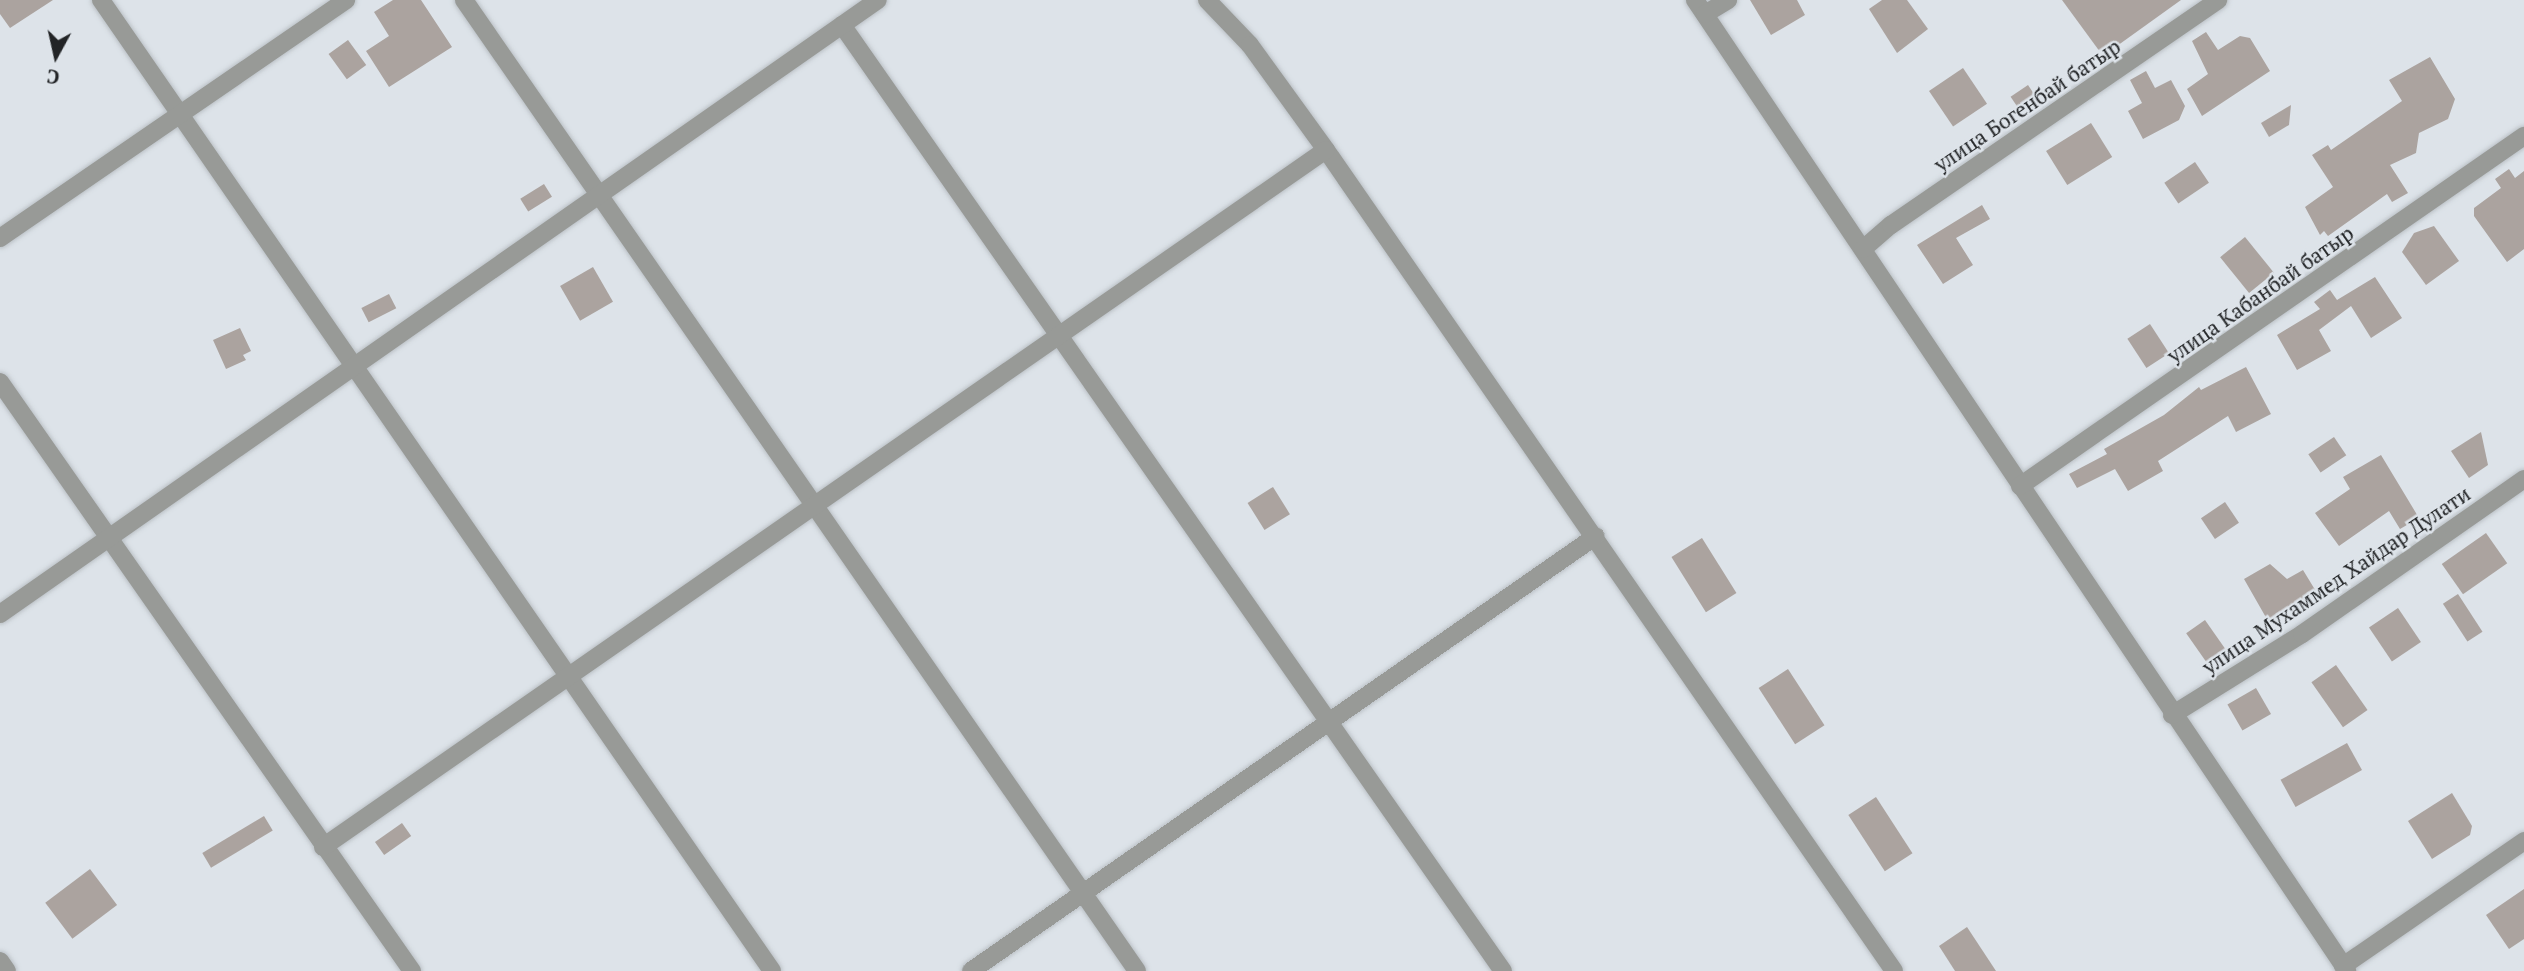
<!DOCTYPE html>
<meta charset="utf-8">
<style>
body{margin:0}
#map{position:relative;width:2524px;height:971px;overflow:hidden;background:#dde3e9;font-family:"PT Serif",serif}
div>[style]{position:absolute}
.building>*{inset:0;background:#aba39f;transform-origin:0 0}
.roads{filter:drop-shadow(0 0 2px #bbc1c6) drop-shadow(0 0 2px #bbc1c6)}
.street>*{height:18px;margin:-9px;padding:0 9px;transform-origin:9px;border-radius:9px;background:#989a97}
span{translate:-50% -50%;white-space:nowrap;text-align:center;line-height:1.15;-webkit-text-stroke:5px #dde3e9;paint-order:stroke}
.street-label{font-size:21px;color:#222426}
.north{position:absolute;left:21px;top:21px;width:70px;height:70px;-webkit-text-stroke:5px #dde3e9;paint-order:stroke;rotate:188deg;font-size:19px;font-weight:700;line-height:28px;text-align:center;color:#222426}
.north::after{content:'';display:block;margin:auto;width:24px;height:32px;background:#222426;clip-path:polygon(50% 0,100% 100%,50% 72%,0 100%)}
</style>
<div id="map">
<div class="building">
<i style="clip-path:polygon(0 0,53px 0,10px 28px,0 14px)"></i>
<i style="clip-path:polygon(393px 0,421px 0,452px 47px,389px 87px,366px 51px,389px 36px,374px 12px)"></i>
<i style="clip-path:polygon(1750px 0,1797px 0,1805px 15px,1771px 35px)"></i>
<i style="clip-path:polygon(1882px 0,1907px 0,1928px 29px,1897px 53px,1869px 9px)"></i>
<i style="clip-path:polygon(2062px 0,2181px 0,2103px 56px)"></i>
<i style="clip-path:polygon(2206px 32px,2218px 50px,2240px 36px,2250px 38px,2270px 71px,2202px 116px,2187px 89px,2208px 74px,2192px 41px)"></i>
<i style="left:348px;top:40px;width:31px;height:24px;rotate:54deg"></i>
<i style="clip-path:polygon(2430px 57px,2455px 99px,2448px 119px,2419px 133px,2416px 153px,2390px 165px,2408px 193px,2392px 202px,2387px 194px,2328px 236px,2324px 231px,2320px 235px,2305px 207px,2333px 187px,2312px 155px,2328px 145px,2331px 150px,2402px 101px,2389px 80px)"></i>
<i style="left:1963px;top:68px;width:43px;height:41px;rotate:56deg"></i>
<i style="clip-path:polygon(2146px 71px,2155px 88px,2171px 80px,2185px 106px,2179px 120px,2143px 139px,2128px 111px,2142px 103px,2130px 80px)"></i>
<i style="left:2028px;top:85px;width:23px;height:21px;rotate:56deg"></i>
<i style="clip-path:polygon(2291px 105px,2289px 125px,2269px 137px,2261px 123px)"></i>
<i style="left:2091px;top:123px;width:40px;height:53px;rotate:58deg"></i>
<i style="left:2195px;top:162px;width:25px;height:37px;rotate:56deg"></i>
<i style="clip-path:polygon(2509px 169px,2515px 178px,2524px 171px,2524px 249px,2507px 262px,2474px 216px,2474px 208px,2501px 188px,2495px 179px)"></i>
<i style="left:544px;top:184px;width:15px;height:28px;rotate:58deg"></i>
<i style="clip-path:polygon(1982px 205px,1990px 219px,1956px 238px,1973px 265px,1943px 284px,1917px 245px)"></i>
<i style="clip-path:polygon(2434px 226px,2459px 261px,2426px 285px,2402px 252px,2414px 233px)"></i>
<i style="left:2245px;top:237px;width:46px;height:32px;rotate:51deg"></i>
<i style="left:593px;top:267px;width:40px;height:38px;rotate:60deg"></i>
<i style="clip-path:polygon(2375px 277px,2402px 318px,2371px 338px,2351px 306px,2319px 330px,2331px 351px,2297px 370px,2277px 335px,2320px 309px,2314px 302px,2330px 290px,2337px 300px)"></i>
<i style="left:389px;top:294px;width:16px;height:31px;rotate:63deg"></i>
<i style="left:2150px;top:324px;width:35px;height:27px;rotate:57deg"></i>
<i style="clip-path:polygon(240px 328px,251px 351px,243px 355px,246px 360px,226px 369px,213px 340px)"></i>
<i style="clip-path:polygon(2246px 367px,2271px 414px,2236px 432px,2228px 416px,2158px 461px,2163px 471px,2128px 491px,2115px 469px,2077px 488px,2069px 474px,2107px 454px,2104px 449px,2164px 415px,2199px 387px,2201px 390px)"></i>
<i style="clip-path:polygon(2481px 432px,2488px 465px,2469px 478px,2451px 451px)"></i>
<i style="left:2334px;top:437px;width:22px;height:31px;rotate:56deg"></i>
<i style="clip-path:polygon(2381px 455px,2419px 518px,2400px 529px,2389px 511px,2339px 546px,2315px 513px,2350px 489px,2343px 477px)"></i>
<i style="left:1273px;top:487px;width:32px;height:30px;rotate:58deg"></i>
<i style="left:2225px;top:502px;width:25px;height:29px;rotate:56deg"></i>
<i style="left:2486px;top:533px;width:37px;height:54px;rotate:55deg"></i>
<i style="left:1702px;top:538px;width:65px;height:36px;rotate:58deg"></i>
<i style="clip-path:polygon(2270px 564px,2287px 579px,2303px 570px,2317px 593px,2268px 621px,2244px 579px)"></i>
<i style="left:2458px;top:594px;width:45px;height:18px;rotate:57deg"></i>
<i style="left:2398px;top:608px;width:41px;height:35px;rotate:56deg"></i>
<i style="left:2205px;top:620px;width:40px;height:23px;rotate:55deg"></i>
<i style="left:2336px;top:665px;width:55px;height:30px;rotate:55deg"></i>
<i style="left:1788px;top:669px;width:67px;height:35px;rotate:57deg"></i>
<i style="left:2256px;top:688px;width:30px;height:33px;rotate:60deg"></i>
<i style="left:2347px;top:743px;width:31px;height:76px;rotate:61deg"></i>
<i style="clip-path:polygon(2452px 793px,2472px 826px,2470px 835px,2432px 859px,2408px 821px)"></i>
<i style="left:1876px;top:797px;width:67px;height:33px;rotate:57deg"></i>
<i style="left:264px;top:816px;width:17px;height:72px;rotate:59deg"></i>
<i style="left:402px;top:823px;width:16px;height:33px;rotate:55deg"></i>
<i style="left:90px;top:869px;width:45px;height:56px;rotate:53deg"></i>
<i style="clip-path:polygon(2524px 889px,2524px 939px,2509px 949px,2486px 915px)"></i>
<i style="clip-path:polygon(1967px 927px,1996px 971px,1955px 971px,1939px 946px)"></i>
</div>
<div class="roads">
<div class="street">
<i style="left:101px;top:0;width:1180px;rotate:55.35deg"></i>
<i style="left:464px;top:0;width:1181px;rotate:55.27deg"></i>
<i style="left:1207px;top:0;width:62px;rotate:46.3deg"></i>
<i style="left:1250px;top:45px;width:130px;rotate:54.1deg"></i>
<i style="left:1326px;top:150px;width:998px;rotate:55.32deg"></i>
<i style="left:1695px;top:0;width:1170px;rotate:56.12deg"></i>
<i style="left:1705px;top:14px;width:27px;rotate:-31deg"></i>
<i style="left:842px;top:25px;width:1154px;rotate:55.06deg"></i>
<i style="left:0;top:238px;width:420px;rotate:-34.5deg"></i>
<i style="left:1863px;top:249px;width:37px;rotate:-41deg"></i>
<i style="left:1891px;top:225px;width:397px;rotate:-34.5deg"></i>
<i style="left:0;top:382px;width:719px;rotate:55.03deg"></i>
<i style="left:2020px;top:486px;width:614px;rotate:-34.78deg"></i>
<i style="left:0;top:614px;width:1071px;rotate:-34.97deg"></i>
<i style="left:2172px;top:715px;width:153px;rotate:-31.9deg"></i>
<i style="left:2302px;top:634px;width:271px;rotate:-34.9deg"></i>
<i style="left:323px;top:847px;width:1221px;rotate:-34.8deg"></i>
<i style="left:0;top:961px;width:12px;rotate:55deg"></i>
<i style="left:2343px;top:966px;width:220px;rotate:-34.6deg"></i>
<i style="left:971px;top:971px;width:761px;rotate:-34.84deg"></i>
</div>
</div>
<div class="street-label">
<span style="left:2027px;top:105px;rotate:-34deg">улица Богенбай батыр</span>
<span style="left:2260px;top:294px;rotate:-35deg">улица Кабанбай батыр</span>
<span style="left:2336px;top:580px;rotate:-34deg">улица Мухаммед Хайдар Дулати</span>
</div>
<div class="north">С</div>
</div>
